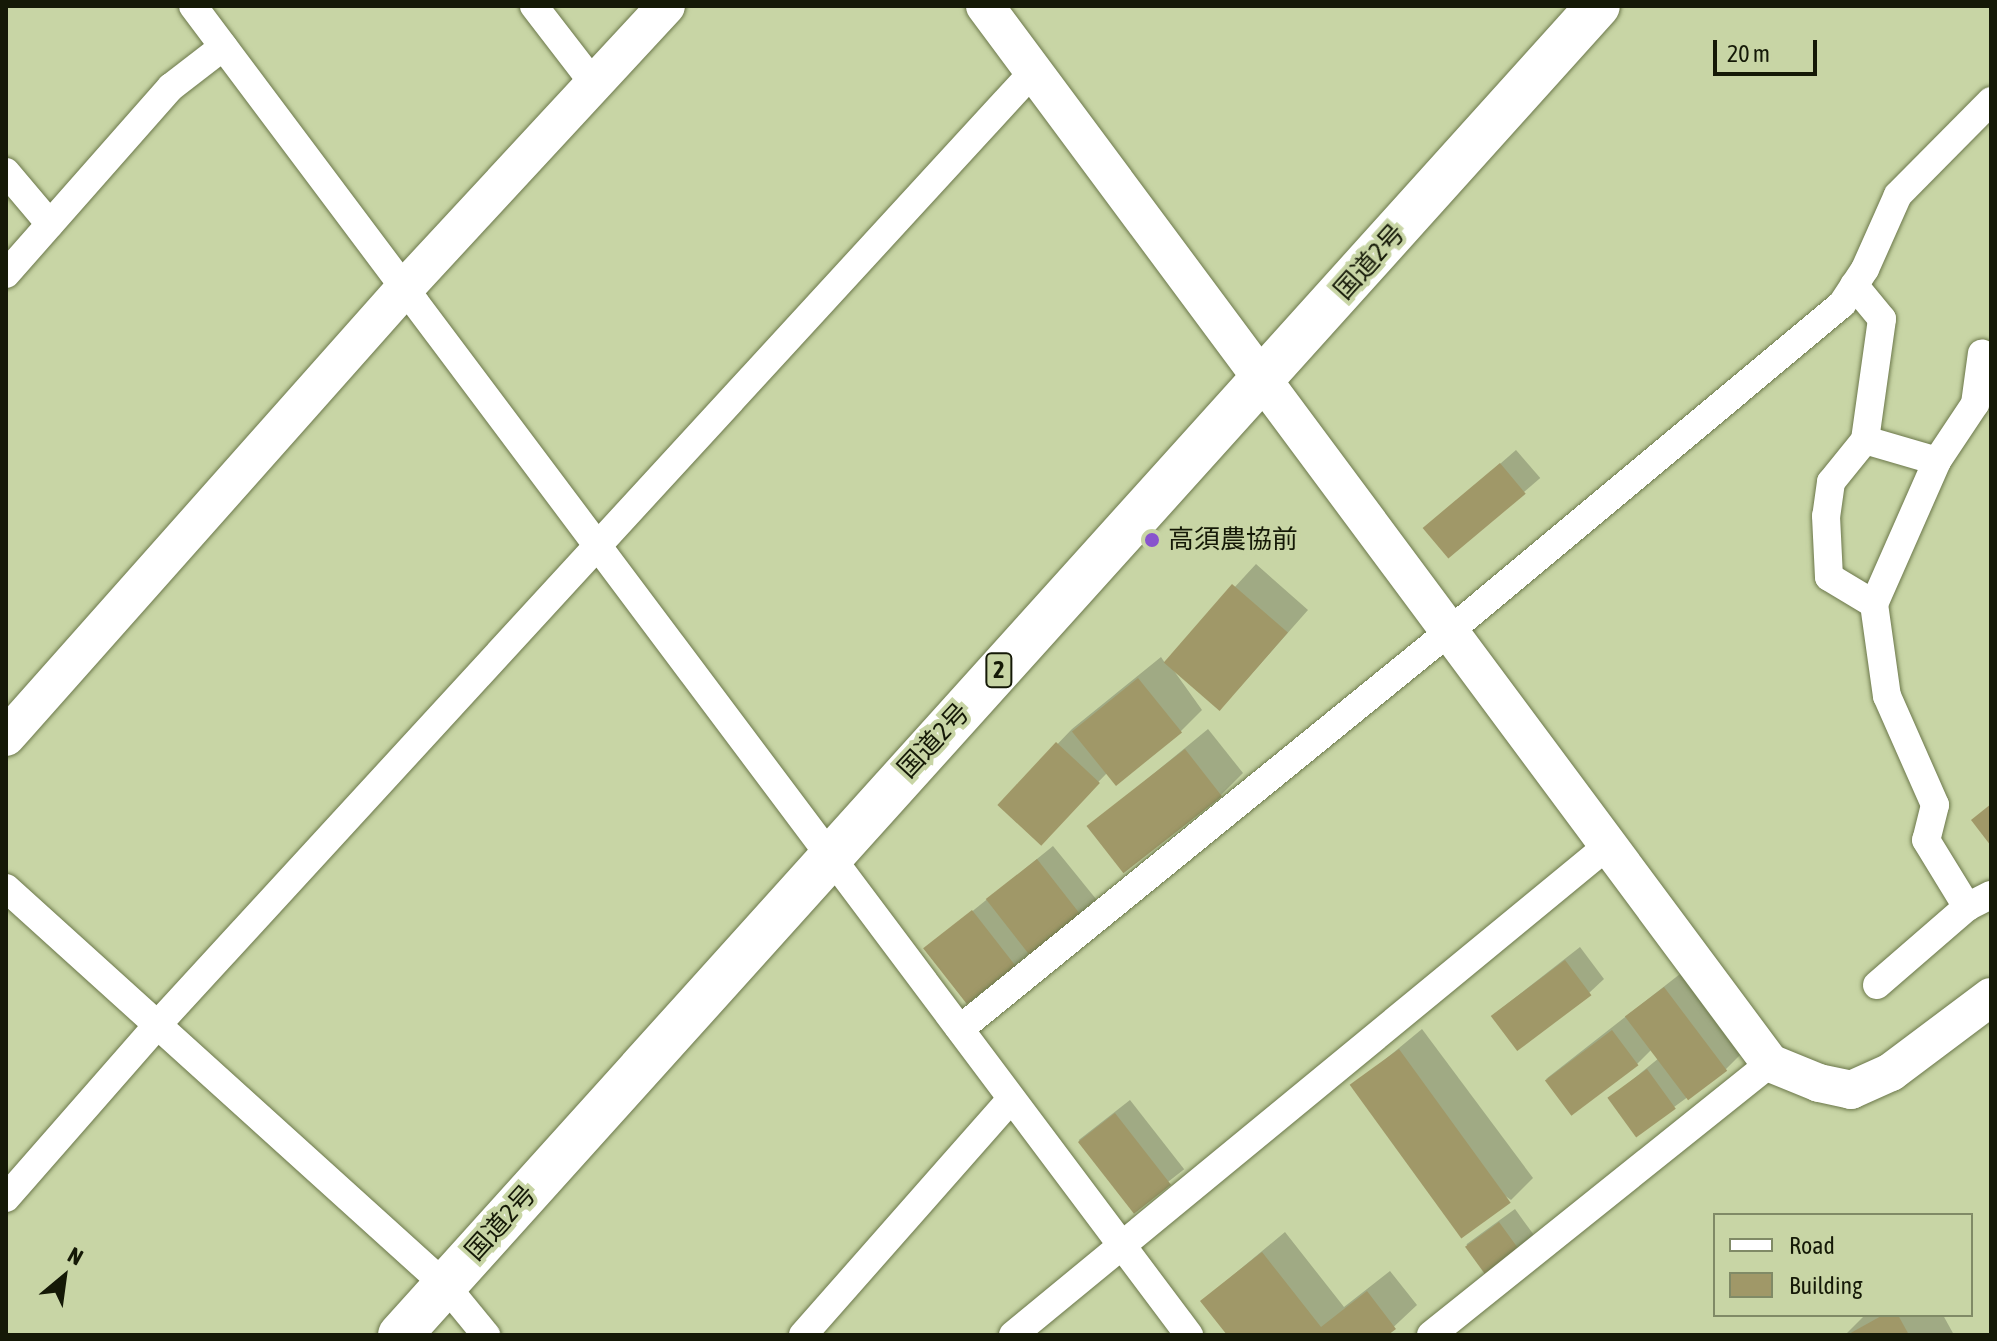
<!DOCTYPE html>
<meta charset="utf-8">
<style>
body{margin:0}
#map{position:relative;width:1997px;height:1341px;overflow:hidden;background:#c8d5a5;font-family:"Asap Condensed","Noto Sans JP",sans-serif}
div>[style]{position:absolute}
.shadow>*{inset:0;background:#0003;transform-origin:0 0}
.building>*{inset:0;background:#a09868;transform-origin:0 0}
.roads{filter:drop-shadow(0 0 2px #6c784b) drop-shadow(0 0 2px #6c784b)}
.street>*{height:28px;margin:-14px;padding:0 14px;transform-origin:14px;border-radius:14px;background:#fff}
.secondary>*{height:38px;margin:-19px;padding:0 19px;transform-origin:19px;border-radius:19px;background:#fff}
.highway>*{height:44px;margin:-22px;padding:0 22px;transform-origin:22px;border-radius:22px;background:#fff}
.dots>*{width:22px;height:22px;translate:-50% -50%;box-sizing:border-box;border:4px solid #c8d5a5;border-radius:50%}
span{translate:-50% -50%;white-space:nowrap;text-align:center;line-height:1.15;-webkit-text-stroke:8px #c8d5a5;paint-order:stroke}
.shield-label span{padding:2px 6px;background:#c8d5a5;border:2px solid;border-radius:6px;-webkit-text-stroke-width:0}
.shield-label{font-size:24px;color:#151907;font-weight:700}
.street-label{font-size:26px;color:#151907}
.poi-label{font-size:26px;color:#151907}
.left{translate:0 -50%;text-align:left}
.frame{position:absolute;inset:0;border:8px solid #151907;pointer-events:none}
.legend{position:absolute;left:1713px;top:1213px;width:260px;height:104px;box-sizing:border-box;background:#c8d5a5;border:2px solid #808a66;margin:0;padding:10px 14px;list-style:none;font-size:24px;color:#151907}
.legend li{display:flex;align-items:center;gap:16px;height:40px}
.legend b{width:40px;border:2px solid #808a66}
.north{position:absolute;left:24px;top:1237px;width:80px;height:80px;-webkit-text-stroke:6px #c8d5a5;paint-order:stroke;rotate:29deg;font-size:22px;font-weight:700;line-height:32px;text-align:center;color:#151907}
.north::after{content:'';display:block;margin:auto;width:28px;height:36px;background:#151907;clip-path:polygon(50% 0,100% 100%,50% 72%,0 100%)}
.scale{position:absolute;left:1713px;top:40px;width:104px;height:36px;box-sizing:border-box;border:4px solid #151907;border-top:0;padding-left:10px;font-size:24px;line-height:28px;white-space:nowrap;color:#151907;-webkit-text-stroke:6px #c8d5a5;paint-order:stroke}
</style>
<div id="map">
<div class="shadow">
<i style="left:1516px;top:450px;width:37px;height:119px;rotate:49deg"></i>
<i style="clip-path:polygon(1256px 564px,1308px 610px,1240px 687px,1172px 668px,1202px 710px,1180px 732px,1107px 773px,1040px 842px,1000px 804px,1072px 729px,1161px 657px,1165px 663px)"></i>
<i style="clip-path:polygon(1208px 729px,1243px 773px,1221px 795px,1089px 827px)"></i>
<i style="left:1053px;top:846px;width:69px;height:163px;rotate:51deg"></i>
<i style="clip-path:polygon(1580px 947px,1604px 979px,1589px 993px,1493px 1015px)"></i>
<i style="clip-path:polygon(1680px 974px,1740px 1055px,1725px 1070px,1674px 1107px,1610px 1098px,1659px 1058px,1652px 1049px,1637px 1064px,1546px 1079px)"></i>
<i style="clip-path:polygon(1422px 1029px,1533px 1178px,1511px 1200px,1353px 1086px)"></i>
<i style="left:1130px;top:1100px;width:88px;height:65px;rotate:52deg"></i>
<i style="left:1515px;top:1209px;width:36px;height:60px;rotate:54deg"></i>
<i style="clip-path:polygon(1285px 1232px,1344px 1307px,1390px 1271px,1417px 1305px,1385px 1335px,1229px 1335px,1202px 1301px)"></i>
<i style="clip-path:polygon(1865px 1315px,1943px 1315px,1954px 1335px,1845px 1335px)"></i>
</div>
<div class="building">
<i style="left:1500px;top:463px;width:40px;height:101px;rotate:50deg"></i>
<i style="left:1232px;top:584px;width:74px;height:104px;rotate:41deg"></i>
<i style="left:1138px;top:678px;width:70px;height:85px;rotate:51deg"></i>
<i style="left:1056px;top:742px;width:60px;height:86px;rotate:43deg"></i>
<i style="left:1185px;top:749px;width:60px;height:125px;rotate:52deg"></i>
<i style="clip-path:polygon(1991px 804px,1991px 846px,1971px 820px)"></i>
<i style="left:1037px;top:859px;width:74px;height:65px;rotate:52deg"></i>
<i style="left:972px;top:910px;width:71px;height:62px;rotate:52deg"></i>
<i style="left:1565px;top:960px;width:44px;height:93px;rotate:53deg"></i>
<i style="left:1664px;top:987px;width:105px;height:49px;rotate:53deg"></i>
<i style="left:1612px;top:1030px;width:44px;height:84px;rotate:53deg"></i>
<i style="left:1399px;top:1049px;width:190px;height:61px;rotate:54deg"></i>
<i style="left:1647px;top:1069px;width:49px;height:49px;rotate:54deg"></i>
<i style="left:1115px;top:1113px;width:91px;height:47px;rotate:52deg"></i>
<i style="left:1499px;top:1222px;width:39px;height:42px;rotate:54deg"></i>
<i style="clip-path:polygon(1262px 1252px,1321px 1327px,1367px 1291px,1396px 1329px,1388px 1335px,1227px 1335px,1200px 1301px)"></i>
<i style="clip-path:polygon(1883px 1315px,1898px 1315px,1909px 1335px,1847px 1335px)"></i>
</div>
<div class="roads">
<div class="street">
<i style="left:193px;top:6px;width:1661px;rotate:53.15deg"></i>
<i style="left:534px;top:6px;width:98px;rotate:52.4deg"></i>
<i style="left:6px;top:172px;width:68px;rotate:49.8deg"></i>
<i style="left:6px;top:274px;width:249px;rotate:-48.6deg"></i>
<i style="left:171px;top:87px;width:66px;rotate:-37.6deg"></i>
<i style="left:1854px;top:285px;width:44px;rotate:50.5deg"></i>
<i style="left:1882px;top:319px;width:122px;rotate:98deg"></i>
<i style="left:1865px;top:440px;width:54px;rotate:129deg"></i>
<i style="left:1831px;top:482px;width:34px;rotate:98deg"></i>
<i style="left:1826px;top:516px;width:61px;rotate:87.2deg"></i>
<i style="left:1829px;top:577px;width:52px;rotate:31deg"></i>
<i style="left:1874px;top:604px;width:93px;rotate:82deg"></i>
<i style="left:1887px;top:696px;width:119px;rotate:66.2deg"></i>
<i style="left:1935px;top:805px;width:36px;rotate:104deg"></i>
<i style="left:1926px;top:840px;width:79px;rotate:58.5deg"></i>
<i style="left:1865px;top:440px;width:75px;rotate:16.3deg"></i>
<i style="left:1874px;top:604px;width:156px;rotate:-66.2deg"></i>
<i style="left:1937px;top:461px;width:69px;rotate:-56.3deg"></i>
<i style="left:1975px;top:404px;width:51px;rotate:-82.2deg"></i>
<i style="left:6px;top:888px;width:592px;rotate:42.12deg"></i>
<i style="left:445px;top:1285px;width:65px;rotate:50.6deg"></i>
<i style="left:1877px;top:985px;width:119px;rotate:-40.9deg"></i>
<i style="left:1967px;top:907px;width:27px;rotate:-27deg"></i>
<i style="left:960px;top:1029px;width:633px;rotate:-39.1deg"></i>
<i style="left:1451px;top:630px;width:509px;rotate:-39.82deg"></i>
<i style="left:1842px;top:304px;width:42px;rotate:-56.7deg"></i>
<i style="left:1865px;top:269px;width:81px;rotate:-66deg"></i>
<i style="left:1898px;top:195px;width:132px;rotate:-45.3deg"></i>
<i style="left:6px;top:1198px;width:232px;rotate:-48.8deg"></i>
<i style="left:159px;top:1023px;width:1290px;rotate:-47.42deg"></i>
<i style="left:803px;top:1335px;width:315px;rotate:-48.6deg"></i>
<i style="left:1013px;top:1335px;width:768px;rotate:-39.45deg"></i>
<i style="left:1431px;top:1335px;width:435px;rotate:-38.7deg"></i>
</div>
<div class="secondary">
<i style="left:985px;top:6px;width:1317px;rotate:53.4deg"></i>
<i style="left:1770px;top:1063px;width:53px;rotate:22.2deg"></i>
<i style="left:1819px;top:1083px;width:33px;rotate:12deg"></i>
<i style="left:1851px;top:1090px;width:44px;rotate:-24.2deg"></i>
<i style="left:1891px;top:1072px;width:125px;rotate:-36.9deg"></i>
<i style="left:6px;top:737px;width:598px;rotate:-48.39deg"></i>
<i style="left:403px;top:290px;width:387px;rotate:-47.2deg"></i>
</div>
<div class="highway">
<i style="left:400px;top:1335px;width:1789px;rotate:-47.97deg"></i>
</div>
</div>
<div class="dots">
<i style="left:1152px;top:540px;background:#8854cd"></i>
</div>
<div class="shield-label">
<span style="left:999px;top:670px">2</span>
</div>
<div class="street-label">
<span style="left:1370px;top:262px;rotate:-48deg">国道2号</span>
<span style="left:934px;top:741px;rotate:-47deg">国道2号</span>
<span style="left:501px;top:1223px;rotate:-48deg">国道2号</span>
</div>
<div class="poi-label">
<span class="left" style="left:1168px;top:540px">高須農協前</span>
</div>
<div class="frame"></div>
<ul class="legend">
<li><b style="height:10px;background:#fff"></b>Road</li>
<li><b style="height:22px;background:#a09868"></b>Building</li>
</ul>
<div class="north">N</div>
<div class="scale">20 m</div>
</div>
